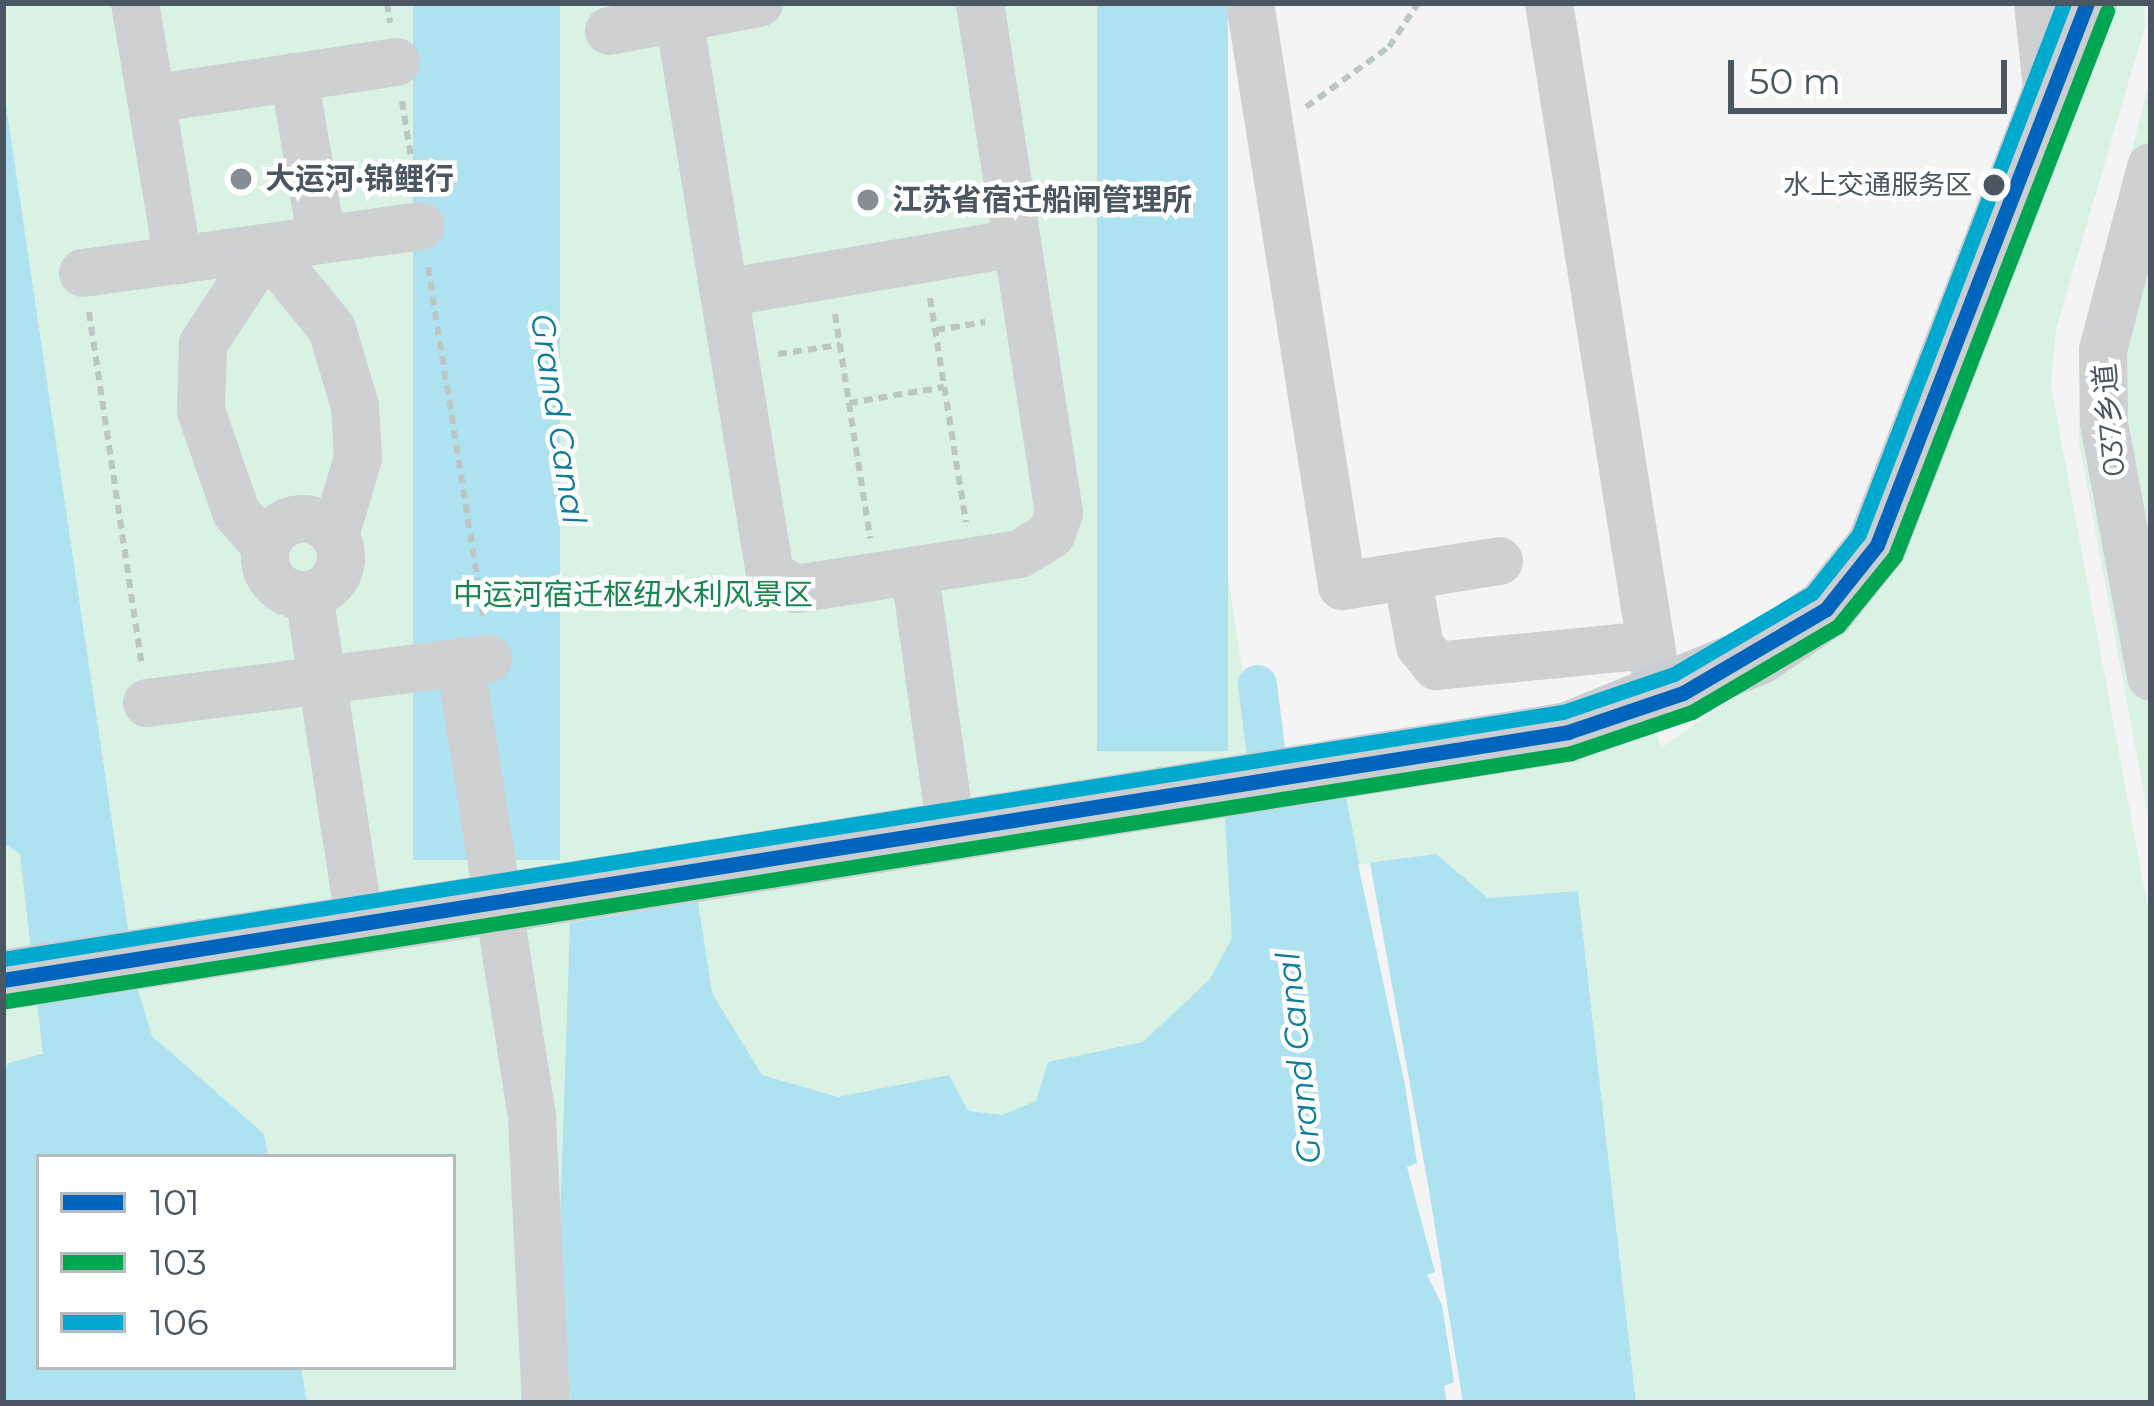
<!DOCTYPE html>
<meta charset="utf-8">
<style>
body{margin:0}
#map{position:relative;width:2154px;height:1406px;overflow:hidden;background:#f4f4f4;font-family:Montserrat,"Noto Sans SC",sans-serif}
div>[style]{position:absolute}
.green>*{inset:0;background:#d9f2e3}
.water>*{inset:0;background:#aee2f0;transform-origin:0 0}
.pier>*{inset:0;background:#f4f4f4}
.canal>*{height:39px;margin:-19.5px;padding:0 19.5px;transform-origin:19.5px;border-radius:19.5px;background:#aee2f0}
.path>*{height:6px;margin-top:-3px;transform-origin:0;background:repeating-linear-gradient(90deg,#bcc7c4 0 9px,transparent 0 15px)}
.minor>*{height:48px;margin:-24px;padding:0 24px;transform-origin:24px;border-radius:24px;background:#ced0d2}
.minor>.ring{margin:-24px;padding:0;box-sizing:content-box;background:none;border:48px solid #ced0d2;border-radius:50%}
.major>*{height:60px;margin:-30px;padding:0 30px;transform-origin:30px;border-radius:30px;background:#caced1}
.major-bridge>*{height:60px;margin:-30px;padding:0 30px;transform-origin:30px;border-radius:30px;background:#caced1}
.bus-1>*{height:15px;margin:-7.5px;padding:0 7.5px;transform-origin:7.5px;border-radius:7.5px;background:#0065bd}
.bus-2>*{height:15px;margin:-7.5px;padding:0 7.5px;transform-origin:7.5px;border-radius:7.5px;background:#00a651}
.bus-3>*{height:15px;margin:-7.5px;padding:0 7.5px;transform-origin:7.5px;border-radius:7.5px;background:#00a9ce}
.dots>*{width:33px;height:33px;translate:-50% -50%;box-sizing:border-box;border:6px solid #fff;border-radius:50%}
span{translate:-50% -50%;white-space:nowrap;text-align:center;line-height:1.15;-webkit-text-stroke:9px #fff;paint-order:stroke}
.bus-label{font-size:27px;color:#4a5661}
.right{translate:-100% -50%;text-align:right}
.poi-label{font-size:30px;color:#4a5661;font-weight:700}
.left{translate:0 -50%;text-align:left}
.street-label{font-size:30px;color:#4a5661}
.park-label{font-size:30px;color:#17864f}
.water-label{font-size:33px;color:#0c7c9b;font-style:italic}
.frame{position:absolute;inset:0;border:6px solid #4a5661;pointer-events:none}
.legend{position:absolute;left:36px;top:1154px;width:420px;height:216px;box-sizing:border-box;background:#fff;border:3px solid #b7bbc0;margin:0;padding:15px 21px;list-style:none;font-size:36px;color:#4a5661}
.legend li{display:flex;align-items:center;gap:24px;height:60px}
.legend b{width:60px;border:3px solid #b7bbc0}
.scale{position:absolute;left:1728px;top:60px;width:279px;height:54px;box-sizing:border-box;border:6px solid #4a5661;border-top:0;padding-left:15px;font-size:36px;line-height:42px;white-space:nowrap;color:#4a5661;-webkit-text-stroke:9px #fff;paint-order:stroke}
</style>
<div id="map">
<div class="green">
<i style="clip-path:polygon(evenodd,3px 3px,1142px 3px,1352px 1403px,3px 1403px,3px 3px,39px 1157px,453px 1157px,453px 1367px,39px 1367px,39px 1157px)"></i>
<i style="clip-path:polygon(2115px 3px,2144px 3px,2145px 26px,2056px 329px,2051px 386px,2151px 925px,2151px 1403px,1636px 1403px,1578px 891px,1488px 898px,1436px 854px,1358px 864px,1344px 786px,1656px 732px,1661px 748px,1811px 643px)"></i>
<i style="clip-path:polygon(2151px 76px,2151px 832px,2079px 442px,2080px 348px)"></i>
</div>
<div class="water">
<i style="left:413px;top:3px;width:147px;height:857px"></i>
<i style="left:1097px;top:3px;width:131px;height:748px"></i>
<i style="clip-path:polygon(3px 85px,136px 984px,152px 1036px,264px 1134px,268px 1157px,39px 1157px,39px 1367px,301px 1367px,307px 1403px,3px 1403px,3px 1076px,8px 1063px,43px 1054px,20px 854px,3px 843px)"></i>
<i style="clip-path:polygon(1344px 786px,1359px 864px,1436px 854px,1488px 898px,1578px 891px,1636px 1403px,571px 1403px,557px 1315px,570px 923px,698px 902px,712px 993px,762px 1075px,838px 1097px,949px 1075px,968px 1111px,1002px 1115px,1036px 1101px,1048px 1062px,1143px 1042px,1210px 979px,1232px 938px,1224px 803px)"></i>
</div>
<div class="pier">
<i style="clip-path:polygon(1370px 863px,1429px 1190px,1463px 1403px,1447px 1403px,1444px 1386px,1454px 1382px,1442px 1305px,1427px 1275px,1435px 1272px,1407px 1167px,1417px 1163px,1405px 1085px,1358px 864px)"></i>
</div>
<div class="canal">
<i style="left:1257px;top:684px;width:121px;rotate:82.9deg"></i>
</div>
<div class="path">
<i style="left:387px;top:3px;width:20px;rotate:81deg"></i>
<i style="left:402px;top:101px;width:83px;rotate:81deg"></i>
<i style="left:1306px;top:107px;width:102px;rotate:-35.9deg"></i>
<i style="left:1389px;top:47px;width:53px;rotate:-56.6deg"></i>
<i style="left:428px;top:267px;width:353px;rotate:81deg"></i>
<i style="left:930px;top:298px;width:227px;rotate:80.9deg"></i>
<i style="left:89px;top:312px;width:353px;rotate:81.5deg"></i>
<i style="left:835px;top:314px;width:227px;rotate:81.1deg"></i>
<i style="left:936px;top:330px;width:50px;rotate:-9.3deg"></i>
<i style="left:778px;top:354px;width:63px;rotate:-8.3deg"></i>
<i style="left:849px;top:403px;width:96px;rotate:-9.6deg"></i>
</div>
<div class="minor">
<i style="left:135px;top:3px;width:261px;rotate:80.5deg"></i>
<i style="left:1250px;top:3px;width:590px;rotate:81.03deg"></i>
<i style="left:1342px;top:586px;width:159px;rotate:-9deg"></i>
<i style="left:1549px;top:3px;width:708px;rotate:80.98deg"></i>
<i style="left:2038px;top:3px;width:85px;rotate:84deg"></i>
<i style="left:679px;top:18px;width:563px;rotate:80.7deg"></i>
<i style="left:770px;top:574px;width:30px;rotate:30deg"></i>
<i style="left:796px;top:589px;width:227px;rotate:-8.9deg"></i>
<i style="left:1020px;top:554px;width:36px;rotate:-32deg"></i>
<i style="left:1051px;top:535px;width:23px;rotate:-70deg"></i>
<i style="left:1059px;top:513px;width:516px;rotate:-98.81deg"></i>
<i style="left:609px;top:31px;width:153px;rotate:-10.6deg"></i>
<i style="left:294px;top:77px;width:165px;rotate:80.3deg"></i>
<i style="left:151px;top:99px;width:248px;rotate:-8.6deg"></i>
<i style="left:2151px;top:167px;width:189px;rotate:104.7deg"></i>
<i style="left:2103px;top:350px;width:73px;rotate:89.2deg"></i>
<i style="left:2104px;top:423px;width:258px;rotate:79.5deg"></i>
<i style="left:83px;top:273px;width:341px;rotate:-7.9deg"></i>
<i style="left:724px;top:293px;width:297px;rotate:-9.7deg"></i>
<i class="ring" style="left:265px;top:519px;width:28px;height:28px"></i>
<i style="left:266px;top:547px;width:46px;rotate:-130.6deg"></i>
<i style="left:236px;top:512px;width:107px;rotate:-109.1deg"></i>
<i style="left:201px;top:411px;width:67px;rotate:-88.3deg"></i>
<i style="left:203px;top:344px;width:115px;rotate:-56.7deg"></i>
<i style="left:266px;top:248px;width:104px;rotate:50.8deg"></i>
<i style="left:332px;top:329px;width:80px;rotate:73.4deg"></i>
<i style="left:355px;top:406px;width:52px;rotate:86.7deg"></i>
<i style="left:358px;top:458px;width:80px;rotate:106.6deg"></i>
<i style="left:915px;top:574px;width:260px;rotate:82deg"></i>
<i style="left:1407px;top:576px;width:71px;rotate:79.5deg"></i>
<i style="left:1420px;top:646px;width:26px;rotate:51deg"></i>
<i style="left:1436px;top:666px;width:216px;rotate:-5.6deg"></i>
<i style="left:309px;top:595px;width:334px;rotate:81.2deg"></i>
<i style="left:460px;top:662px;width:463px;rotate:81deg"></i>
<i style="left:532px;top:1119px;width:284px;rotate:87.2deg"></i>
<i style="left:147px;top:703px;width:344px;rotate:-7.4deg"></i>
</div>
<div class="major">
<i style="left:715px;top:869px;width:864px;rotate:-9.12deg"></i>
<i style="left:1568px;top:732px;width:205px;rotate:-22.1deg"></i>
<i style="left:1758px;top:655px;width:82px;rotate:-34.1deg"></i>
<i style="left:1826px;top:609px;width:82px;rotate:-51.4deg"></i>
<i style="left:1877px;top:545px;width:581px;rotate:-68.82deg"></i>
<i style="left:3px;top:980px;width:432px;rotate:-8.8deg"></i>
</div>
<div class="major-bridge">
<i style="left:430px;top:914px;width:289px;rotate:-9deg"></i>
</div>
<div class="bus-1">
<i style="left:3px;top:980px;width:1585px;rotate:-9deg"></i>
<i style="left:1568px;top:732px;width:121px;rotate:-18.7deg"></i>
<i style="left:1683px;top:693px;width:166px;rotate:-30.4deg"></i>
<i style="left:1826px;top:609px;width:82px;rotate:-51.4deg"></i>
<i style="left:1877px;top:545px;width:581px;rotate:-68.82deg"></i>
</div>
<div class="bus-2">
<i style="left:6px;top:1001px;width:1585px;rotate:-9deg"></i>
<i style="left:1571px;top:753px;width:128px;rotate:-18.7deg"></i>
<i style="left:1692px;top:712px;width:169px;rotate:-30.5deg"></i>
<i style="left:1838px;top:626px;width:90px;rotate:-50.8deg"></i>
<i style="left:1895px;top:556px;width:585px;rotate:-68.74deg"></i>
</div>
<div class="bus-3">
<i style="left:3px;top:959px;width:1579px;rotate:-9deg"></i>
<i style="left:1563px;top:712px;width:117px;rotate:-18.9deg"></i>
<i style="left:1674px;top:674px;width:160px;rotate:-30.4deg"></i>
<i style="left:1812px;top:593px;width:75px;rotate:-51.5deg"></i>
<i style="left:1859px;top:534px;width:569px;rotate:-68.89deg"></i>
</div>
<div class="dots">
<i style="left:241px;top:179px;background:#868d94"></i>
<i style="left:1994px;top:185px;background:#4a5661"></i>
<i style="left:868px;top:200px;background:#868d94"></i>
</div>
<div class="bus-label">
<span class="right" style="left:1972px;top:185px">水上交通服务区</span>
</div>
<div class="poi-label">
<span class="left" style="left:265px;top:179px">大运河·锦鲤行</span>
<span class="left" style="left:892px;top:200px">江苏省宿迁船闸管理所</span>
</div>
<div class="street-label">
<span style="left:2110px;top:420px;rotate:-95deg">037乡道</span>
</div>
<div class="park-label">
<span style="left:633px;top:595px">中运河宿迁枢纽水利风景区</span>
</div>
<div class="water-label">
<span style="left:558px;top:419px;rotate:81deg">Grand Canal</span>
<span style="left:1299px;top:1058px;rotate:-96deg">Grand Canal</span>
</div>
<div class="frame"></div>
<ul class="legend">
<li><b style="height:15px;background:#0065bd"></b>101</li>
<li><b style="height:15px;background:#00a651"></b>103</li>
<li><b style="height:15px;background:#00a9ce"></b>106</li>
</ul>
<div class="scale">50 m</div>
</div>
